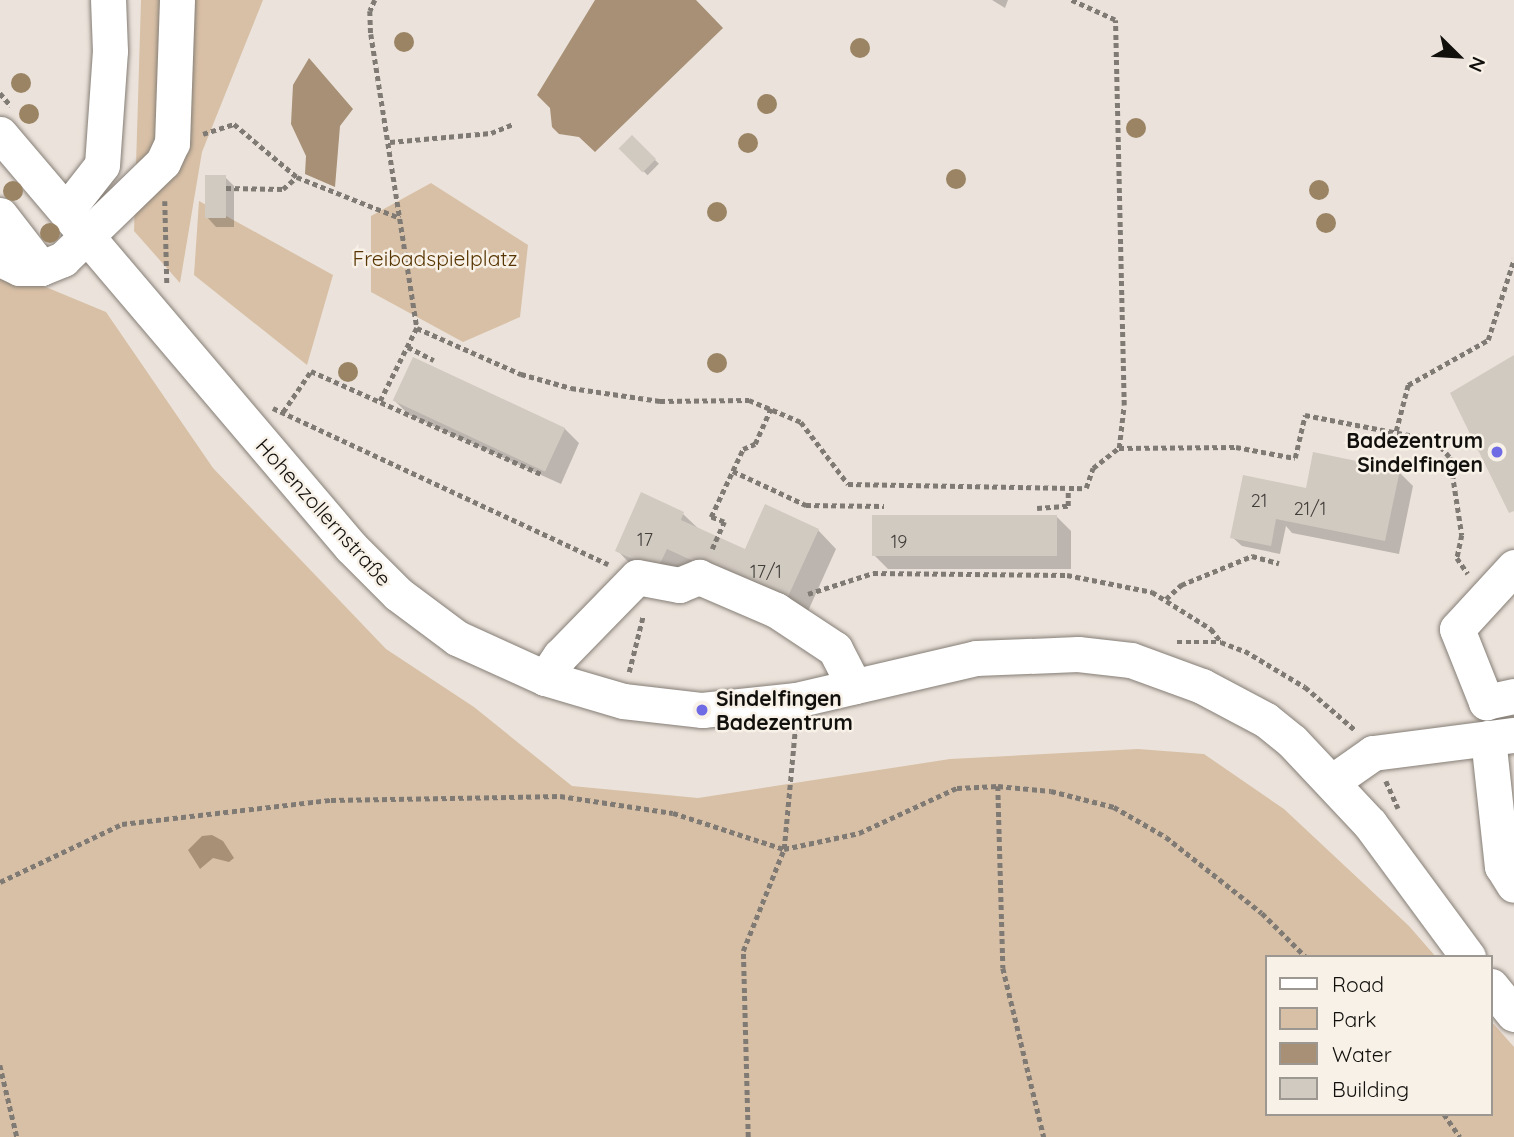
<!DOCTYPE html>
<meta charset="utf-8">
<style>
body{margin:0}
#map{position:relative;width:1514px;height:1137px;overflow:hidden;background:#ebe3db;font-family:Quicksand,sans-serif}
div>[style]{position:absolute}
.green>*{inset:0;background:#d8c0a6}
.water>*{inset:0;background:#a79075}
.shadow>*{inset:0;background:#0003;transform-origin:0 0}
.building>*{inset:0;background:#d1cac1;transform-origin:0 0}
.path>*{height:4.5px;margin-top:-2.25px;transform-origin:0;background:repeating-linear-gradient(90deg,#7f7a74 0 5px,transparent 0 8.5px)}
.roads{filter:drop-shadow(0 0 2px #857e76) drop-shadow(0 0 2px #857e76)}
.minor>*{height:35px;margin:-17.5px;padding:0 17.5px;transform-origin:17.5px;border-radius:17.5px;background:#fff}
.trees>*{width:20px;height:20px;margin:-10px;border-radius:50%;background:#9a8464}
.dots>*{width:19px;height:19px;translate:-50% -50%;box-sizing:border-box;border:4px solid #f8f1e8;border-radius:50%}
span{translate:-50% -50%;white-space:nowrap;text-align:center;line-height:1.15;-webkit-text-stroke:5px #f8f1e8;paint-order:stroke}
.number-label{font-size:18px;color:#423e3a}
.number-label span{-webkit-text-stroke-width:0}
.park-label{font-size:21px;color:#583603}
.poi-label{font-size:21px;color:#12100d;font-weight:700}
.right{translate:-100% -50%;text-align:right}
.left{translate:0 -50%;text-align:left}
.street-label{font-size:21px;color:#12100d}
.legend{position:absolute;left:1265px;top:955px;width:228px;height:161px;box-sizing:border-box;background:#f8f1e8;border:2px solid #9c9790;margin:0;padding:9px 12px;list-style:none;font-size:21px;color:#12100d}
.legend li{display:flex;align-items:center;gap:14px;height:35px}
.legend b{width:35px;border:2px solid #9c9790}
.north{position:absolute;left:1423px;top:21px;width:70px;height:70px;-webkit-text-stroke:5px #f8f1e8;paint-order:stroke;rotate:114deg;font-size:19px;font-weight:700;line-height:28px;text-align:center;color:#12100d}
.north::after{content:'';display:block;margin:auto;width:24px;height:32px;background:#12100d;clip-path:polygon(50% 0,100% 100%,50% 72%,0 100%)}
</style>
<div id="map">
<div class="green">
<i style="clip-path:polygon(141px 0,263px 0,202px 152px,180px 283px,134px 231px)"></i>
<i style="clip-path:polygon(431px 183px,528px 245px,520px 317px,463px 342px,371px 292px,371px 216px)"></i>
<i style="clip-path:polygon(199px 201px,333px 275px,307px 365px,194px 275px)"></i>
<i style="clip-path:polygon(0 268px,106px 312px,213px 468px,386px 649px,474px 707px,572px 786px,698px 798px,950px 759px,1138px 749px,1204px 754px,1284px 809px,1409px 926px,1436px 957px,1267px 957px,1267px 1114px,1491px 1114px,1491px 1021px,1514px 1047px,1514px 1137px,0 1137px)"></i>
</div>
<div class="water">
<i style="clip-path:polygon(595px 0,696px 0,723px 28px,595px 152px,579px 137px,559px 134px,552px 127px,550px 108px,537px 95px)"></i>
<i style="clip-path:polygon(309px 58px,353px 109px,340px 126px,335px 187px,305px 174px,306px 156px,291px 124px,293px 85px)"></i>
<i style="clip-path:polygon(212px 835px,223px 841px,234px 858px,229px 862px,213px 858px,200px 869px,188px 850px,202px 836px)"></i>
</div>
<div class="shadow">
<i style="clip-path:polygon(992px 0,1008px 0,1005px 8px)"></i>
<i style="left:632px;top:137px;width:38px;height:16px;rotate:45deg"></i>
<i style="clip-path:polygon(225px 177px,234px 186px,234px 227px,216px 227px,207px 217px)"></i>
<i style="clip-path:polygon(395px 401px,565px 429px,579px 443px,561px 484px,409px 415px)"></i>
<i style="clip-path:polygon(1399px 472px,1413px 486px,1399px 554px,1292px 533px,1286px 526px,1280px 554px,1242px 546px,1232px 537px,1307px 490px)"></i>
<i style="clip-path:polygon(683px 514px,701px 531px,746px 552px,818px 530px,836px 549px,804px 620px,676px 587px,635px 569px,617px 550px)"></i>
<i style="clip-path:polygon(1057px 517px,1071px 531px,1071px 569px,888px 569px,874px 555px)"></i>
</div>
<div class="building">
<i style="left:632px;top:135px;width:34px;height:19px;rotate:45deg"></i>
<i style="left:205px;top:175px;width:21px;height:43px"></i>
<i style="clip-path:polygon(1514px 355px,1514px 511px,1509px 513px,1450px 393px)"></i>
<i style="left:413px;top:357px;width:168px;height:48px;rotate:25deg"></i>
<i style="clip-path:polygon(1313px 452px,1400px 470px,1385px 541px,1276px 519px,1271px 546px,1230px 538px,1243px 475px,1306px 488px)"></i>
<i style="clip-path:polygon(641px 492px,684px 512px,681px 520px,745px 549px,765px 504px,819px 529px,785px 603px,667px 549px,657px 570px,615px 551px)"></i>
<i style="left:872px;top:515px;width:185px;height:41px"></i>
</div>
<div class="path">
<i style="left:375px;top:0;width:12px;rotate:114deg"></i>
<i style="left:370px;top:11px;width:23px;rotate:88deg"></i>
<i style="left:371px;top:34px;width:298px;rotate:81.1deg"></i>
<i style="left:417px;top:328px;width:83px;rotate:116.6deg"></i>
<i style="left:0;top:93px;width:17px;rotate:50deg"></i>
<i style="left:203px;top:134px;width:33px;rotate:-18deg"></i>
<i style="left:234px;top:124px;width:82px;rotate:40.1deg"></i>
<i style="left:390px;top:142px;width:101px;rotate:-5.1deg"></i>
<i style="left:491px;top:133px;width:24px;rotate:-22deg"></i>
<i style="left:226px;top:188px;width:57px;rotate:1deg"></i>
<i style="left:283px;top:189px;width:18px;rotate:-41deg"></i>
<i style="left:297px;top:177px;width:111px;rotate:21.7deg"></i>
<i style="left:165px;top:201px;width:82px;rotate:88.6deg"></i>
<i style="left:417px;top:328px;width:114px;rotate:23.9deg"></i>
<i style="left:521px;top:374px;width:52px;rotate:15.6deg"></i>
<i style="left:571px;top:388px;width:90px;rotate:8.3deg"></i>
<i style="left:660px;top:401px;width:89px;rotate:-0.6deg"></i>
<i style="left:749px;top:400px;width:56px;rotate:22.9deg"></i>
<i style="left:801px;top:422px;width:78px;rotate:52.8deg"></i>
<i style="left:848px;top:484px;width:238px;rotate:1deg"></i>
<i style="left:1086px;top:488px;width:21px;rotate:-71deg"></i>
<i style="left:1093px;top:468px;width:33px;rotate:-38deg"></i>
<i style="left:1119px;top:448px;width:43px;rotate:-83.4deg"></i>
<i style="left:1124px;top:405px;width:385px;rotate:-91.3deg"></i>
<i style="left:1115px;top:20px;width:48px;rotate:-155.6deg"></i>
<i style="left:408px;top:347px;width:29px;rotate:27deg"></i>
<i style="left:273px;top:408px;width:370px;rotate:25deg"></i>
<i style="left:283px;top:412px;width:50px;rotate:-55.7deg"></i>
<i style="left:311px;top:371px;width:254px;rotate:24.1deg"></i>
<i style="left:1396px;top:431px;width:48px;rotate:-75.4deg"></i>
<i style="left:1408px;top:385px;width:92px;rotate:-29.4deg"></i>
<i style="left:1488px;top:340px;width:85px;rotate:-72.2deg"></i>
<i style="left:1119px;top:448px;width:117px;rotate:-0.5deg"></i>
<i style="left:1236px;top:447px;width:60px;rotate:10.6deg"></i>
<i style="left:1295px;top:458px;width:44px;rotate:-76.9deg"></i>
<i style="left:1305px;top:415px;width:132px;rotate:10.9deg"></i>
<i style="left:1435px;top:440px;width:23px;rotate:49deg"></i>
<i style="left:1450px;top:457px;width:79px;rotate:81.3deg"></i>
<i style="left:1462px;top:535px;width:24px;rotate:102deg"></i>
<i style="left:1457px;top:558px;width:19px;rotate:55deg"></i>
<i style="left:733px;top:471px;width:81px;rotate:25deg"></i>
<i style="left:806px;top:505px;width:78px;rotate:0.7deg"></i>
<i style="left:1037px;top:508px;width:31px;rotate:-4deg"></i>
<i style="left:1068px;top:506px;width:17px;rotate:-90deg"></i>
<i style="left:712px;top:549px;width:30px;rotate:-66deg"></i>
<i style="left:724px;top:522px;width:14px;rotate:-159deg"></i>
<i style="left:711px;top:517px;width:75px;rotate:-64.8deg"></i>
<i style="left:743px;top:449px;width:13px;rotate:-23deg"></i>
<i style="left:755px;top:444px;width:39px;rotate:-66deg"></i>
<i style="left:808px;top:594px;width:68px;rotate:-17.9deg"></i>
<i style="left:873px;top:573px;width:194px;rotate:0.6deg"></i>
<i style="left:1067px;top:575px;width:87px;rotate:11.3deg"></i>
<i style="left:1152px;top:592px;width:70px;rotate:32.1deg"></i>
<i style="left:1211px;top:629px;width:16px;rotate:52deg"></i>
<i style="left:1166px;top:599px;width:21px;rotate:-43deg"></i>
<i style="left:1181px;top:585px;width:77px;rotate:-22.2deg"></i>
<i style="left:1252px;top:556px;width:28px;rotate:15deg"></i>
<i style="left:1177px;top:642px;width:44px"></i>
<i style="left:1221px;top:642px;width:26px;rotate:21deg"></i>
<i style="left:1245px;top:651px;width:70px;rotate:31deg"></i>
<i style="left:1305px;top:687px;width:65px;rotate:40.6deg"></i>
<i style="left:629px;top:672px;width:58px;rotate:-76deg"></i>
<i style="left:1386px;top:781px;width:30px;rotate:66deg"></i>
<i style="left:998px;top:786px;width:182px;rotate:88.4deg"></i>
<i style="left:1003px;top:968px;width:174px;rotate:76.4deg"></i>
<i style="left:0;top:882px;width:135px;rotate:-25.4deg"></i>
<i style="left:122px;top:824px;width:210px;rotate:-6.6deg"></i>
<i style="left:331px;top:800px;width:229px;rotate:-1deg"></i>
<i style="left:560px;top:796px;width:114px;rotate:8.6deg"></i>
<i style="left:673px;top:813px;width:117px;rotate:18deg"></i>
<i style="left:784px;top:849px;width:77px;rotate:-12deg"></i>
<i style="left:859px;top:833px;width:108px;rotate:-24.7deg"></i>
<i style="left:957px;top:788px;width:41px;rotate:-2.8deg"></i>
<i style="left:998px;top:786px;width:53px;rotate:5.4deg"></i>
<i style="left:1051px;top:791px;width:65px;rotate:14.3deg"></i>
<i style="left:1114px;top:807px;width:60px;rotate:30deg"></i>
<i style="left:1166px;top:837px;width:122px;rotate:38.4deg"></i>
<i style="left:1262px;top:913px;width:62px;rotate:45deg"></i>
<i style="left:0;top:1065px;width:74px;rotate:76.7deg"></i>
<i style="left:1444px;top:1114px;width:28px;rotate:55deg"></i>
<i style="left:748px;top:1137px;width:186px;rotate:-91.5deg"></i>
<i style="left:743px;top:951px;width:110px;rotate:-68.1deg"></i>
<i style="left:784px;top:849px;width:120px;rotate:-84.7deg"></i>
</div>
<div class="roads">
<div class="minor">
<i style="left:0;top:134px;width:542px;rotate:49.64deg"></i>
<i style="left:351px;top:547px;width:66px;rotate:45deg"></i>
<i style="left:398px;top:594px;width:74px;rotate:36.7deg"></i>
<i style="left:457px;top:638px;width:97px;rotate:24.4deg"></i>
<i style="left:545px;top:678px;width:81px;rotate:16.4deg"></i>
<i style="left:623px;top:701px;width:80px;rotate:6.5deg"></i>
<i style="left:702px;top:710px;width:95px;rotate:-6.1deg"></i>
<i style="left:796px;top:700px;width:185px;rotate:-13.1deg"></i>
<i style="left:976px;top:658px;width:102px;rotate:-2.2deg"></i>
<i style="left:1078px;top:654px;width:53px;rotate:6.5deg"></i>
<i style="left:1131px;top:660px;width:76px;rotate:20.1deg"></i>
<i style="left:1202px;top:686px;width:72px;rotate:28deg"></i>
<i style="left:1266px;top:720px;width:33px;rotate:39deg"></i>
<i style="left:1292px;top:741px;width:114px;rotate:46.8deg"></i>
<i style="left:1370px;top:824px;width:165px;rotate:53.6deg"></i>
<i style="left:66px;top:211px;width:58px;rotate:-52deg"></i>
<i style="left:102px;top:165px;width:114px;rotate:-86deg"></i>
<i style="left:110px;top:51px;width:51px;rotate:-92.2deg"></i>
<i style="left:0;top:215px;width:67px;rotate:52.3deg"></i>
<i style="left:0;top:259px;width:21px;rotate:25deg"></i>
<i style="left:19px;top:268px;width:22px"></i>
<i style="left:41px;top:268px;width:24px;rotate:-22deg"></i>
<i style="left:63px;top:259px;width:139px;rotate:-44.1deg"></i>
<i style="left:163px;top:162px;width:21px;rotate:-65deg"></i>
<i style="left:172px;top:143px;width:143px;rotate:-88deg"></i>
<i style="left:1514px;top:567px;width:84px;rotate:132.6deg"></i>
<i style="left:1457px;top:629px;width:79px;rotate:68.3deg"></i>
<i style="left:1486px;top:702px;width:29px;rotate:-12deg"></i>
<i style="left:545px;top:678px;width:27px;rotate:-56deg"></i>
<i style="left:560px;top:656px;width:110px;rotate:-45.7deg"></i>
<i style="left:637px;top:577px;width:43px;rotate:10.8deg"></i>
<i style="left:679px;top:585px;width:22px;rotate:-22deg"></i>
<i style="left:699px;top:577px;width:84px;rotate:23.2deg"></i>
<i style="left:776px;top:610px;width:71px;rotate:33.5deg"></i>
<i style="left:835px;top:649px;width:42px;rotate:62.8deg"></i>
<i style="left:1488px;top:738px;width:129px;rotate:83.8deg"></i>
<i style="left:1502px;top:866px;width:22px;rotate:58deg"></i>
<i style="left:1333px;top:781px;width:49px;rotate:-35deg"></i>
<i style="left:1373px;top:753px;width:142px;rotate:-7.3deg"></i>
<i style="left:1491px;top:986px;width:36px;rotate:51deg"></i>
</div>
</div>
<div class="trees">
<i style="left:404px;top:42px"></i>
<i style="left:860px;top:48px"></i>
<i style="left:21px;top:83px"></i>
<i style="left:767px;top:104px"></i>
<i style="left:29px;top:114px"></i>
<i style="left:1136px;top:128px"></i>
<i style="left:748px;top:143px"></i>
<i style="left:956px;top:179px"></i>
<i style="left:1319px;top:190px"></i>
<i style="left:13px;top:191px"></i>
<i style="left:717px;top:212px"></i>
<i style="left:1326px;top:223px"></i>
<i style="left:50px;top:233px"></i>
<i style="left:717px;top:363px"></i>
<i style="left:348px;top:372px"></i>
</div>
<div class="dots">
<i style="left:1497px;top:452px;background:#6e6be5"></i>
<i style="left:702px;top:710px;background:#6e6be5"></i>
</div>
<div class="number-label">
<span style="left:1259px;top:501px">21</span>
<span style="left:1310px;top:509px">21/1</span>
<span style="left:645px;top:540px">17</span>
<span style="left:899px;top:542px">19</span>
<span style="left:766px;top:572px">17/1</span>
</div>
<div class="park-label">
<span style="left:435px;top:258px">Freibadspielplatz</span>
</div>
<div class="poi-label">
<span class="right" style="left:1483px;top:452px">Badezentrum<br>Sindelfingen</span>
<span class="left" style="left:716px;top:710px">Sindelfingen<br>Badezentrum</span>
</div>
<div class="street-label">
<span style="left:324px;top:512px;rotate:48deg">Hohenzollernstraße</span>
</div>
<ul class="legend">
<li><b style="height:9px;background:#fff"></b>Road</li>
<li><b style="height:19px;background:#d8c0a6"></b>Park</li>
<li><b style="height:19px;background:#a79075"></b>Water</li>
<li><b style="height:19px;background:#d1cac1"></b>Building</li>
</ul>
<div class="north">N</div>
</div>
